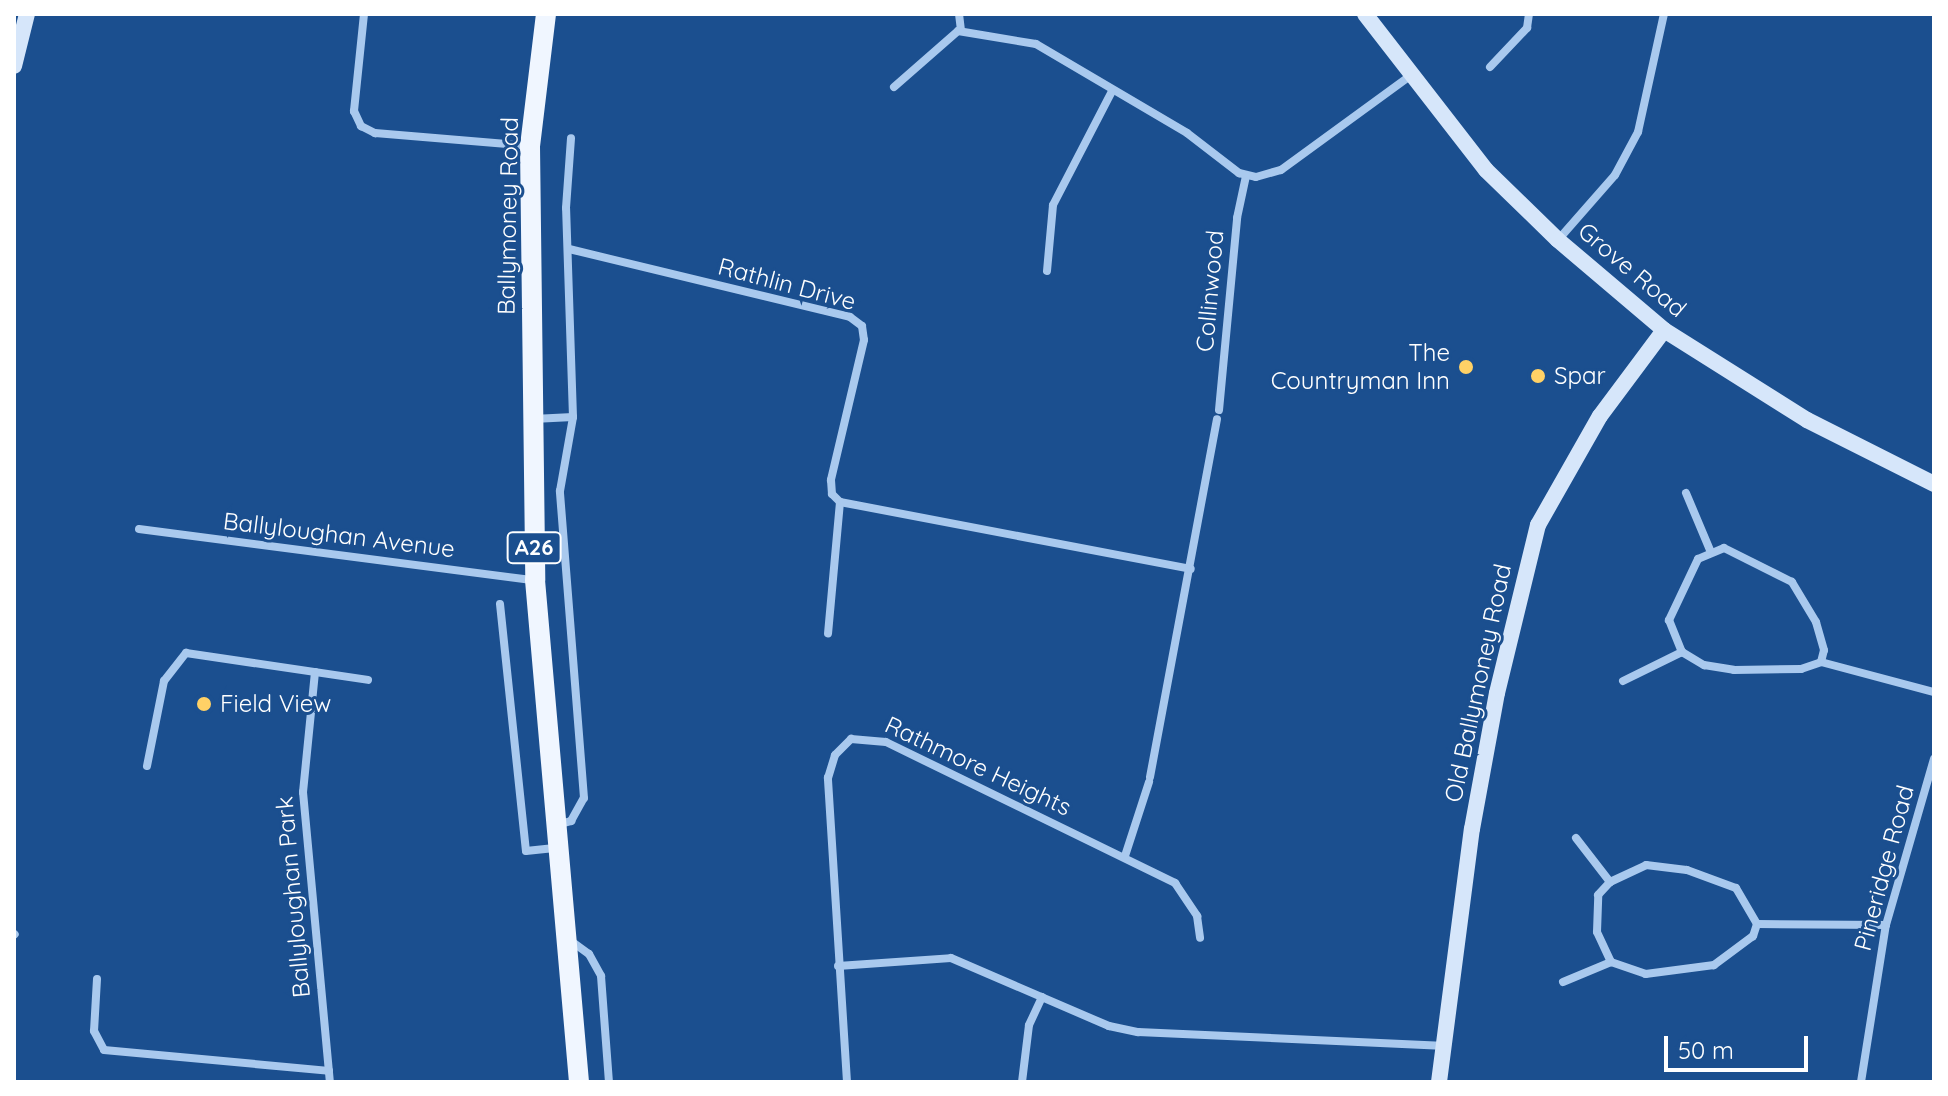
<!DOCTYPE html>
<style>
body{margin:0}
#map{position:relative;width:1948px;height:1096px;overflow:hidden;background:#1b4f8f;font-family:Quicksand,sans-serif}
div>[style]{position:absolute}
.street>*{height:8px;margin:-4px;padding:0 4px;transform-origin:4px;border-radius:4px;background:#a9c9ee}
.secondary>*{height:16px;margin:-8px;padding:0 8px;transform-origin:8px;border-radius:8px;background:#d6e6fa}
.primary>*{height:20px;margin:-10px;padding:0 10px;transform-origin:10px;border-radius:10px;background:#f0f6ff}
.dots>*{width:22px;height:22px;translate:-50% -50%;box-sizing:border-box;border:4px solid #1b4f8f;border-radius:50%}
span{translate:-50% -50%;white-space:nowrap;text-align:center;line-height:1.15;-webkit-text-stroke:6px #1b4f8f;paint-order:stroke}
.shield-label span{padding:2px 6px;background:#1b4f8f;border:2px solid;border-radius:6px;-webkit-text-stroke-width:0}
.shield-label{font-size:22px;color:#fff;font-weight:700}
.street-label{font-size:24px;color:#fff}
.poi-label{font-size:24px;color:#fff}
.right{translate:-100% -50%;text-align:right}
.left{translate:0 -50%;text-align:left}
.frame{position:absolute;inset:0;border:16px solid #fff;pointer-events:none}
.scale{position:absolute;left:1664px;top:1036px;width:144px;height:36px;box-sizing:border-box;border:4px solid #fff;border-top:0;padding-left:10px;font-size:24px;line-height:28px;white-space:nowrap;color:#fff;-webkit-text-stroke:6px #1b4f8f;paint-order:stroke}
</style>
<div id="map">
<div class="street">
<i style="left:364px;top:14px;width:98px;rotate:95.9deg"></i>
<i style="left:354px;top:111px;width:17px;rotate:65deg"></i>
<i style="left:361px;top:126px;width:16px;rotate:27deg"></i>
<i style="left:375px;top:133px;width:156px;rotate:4.8deg"></i>
<i style="left:959px;top:14px;width:16px;rotate:83deg"></i>
<i style="left:1490px;top:67px;width:54px;rotate:-46.5deg"></i>
<i style="left:1527px;top:28px;width:14px;rotate:-82deg"></i>
<i style="left:894px;top:87px;width:85px;rotate:-41.2deg"></i>
<i style="left:958px;top:31px;width:79px;rotate:9.5deg"></i>
<i style="left:1036px;top:44px;width:175px;rotate:30.5deg"></i>
<i style="left:1187px;top:133px;width:66px;rotate:37.6deg"></i>
<i style="left:1239px;top:173px;width:17px;rotate:13deg"></i>
<i style="left:1256px;top:177px;width:26px;rotate:-16deg"></i>
<i style="left:1281px;top:170px;width:160px;rotate:-36.1deg"></i>
<i style="left:1558px;top:240px;width:86px;rotate:-48.8deg"></i>
<i style="left:1615px;top:175px;width:49px;rotate:-61.9deg"></i>
<i style="left:1638px;top:132px;width:121px;rotate:-77.6deg"></i>
<i style="left:569px;top:249px;width:289px;rotate:13.6deg"></i>
<i style="left:850px;top:317px;width:15px;rotate:37deg"></i>
<i style="left:862px;top:326px;width:14px;rotate:82deg"></i>
<i style="left:864px;top:340px;width:144px;rotate:103.3deg"></i>
<i style="left:831px;top:480px;width:14px;rotate:86deg"></i>
<i style="left:832px;top:494px;width:11px;rotate:45deg"></i>
<i style="left:840px;top:502px;width:132px;rotate:95.2deg"></i>
<i style="left:1047px;top:271px;width:66px;rotate:-84.8deg"></i>
<i style="left:1053px;top:205px;width:128px;rotate:-62.6deg"></i>
<i style="left:1219px;top:410px;width:193px;rotate:-84.6deg"></i>
<i style="left:1237px;top:218px;width:43px;rotate:-77.9deg"></i>
<i style="left:533px;top:419px;width:40px;rotate:-2.9deg"></i>
<i style="left:1686px;top:493px;width:62px;rotate:67.2deg"></i>
<i style="left:840px;top:502px;width:357px;rotate:10.8deg"></i>
<i style="left:139px;top:529px;width:398px;rotate:7.4deg"></i>
<i style="left:500px;top:604px;width:248px;rotate:84deg"></i>
<i style="left:526px;top:851px;width:31px;rotate:-6deg"></i>
<i style="left:1821px;top:662px;width:12px;rotate:-76deg"></i>
<i style="left:1824px;top:650px;width:29px;rotate:-106deg"></i>
<i style="left:1816px;top:622px;width:47px;rotate:-121deg"></i>
<i style="left:1792px;top:582px;width:76px;rotate:-153.4deg"></i>
<i style="left:1724px;top:548px;width:28px;rotate:157deg"></i>
<i style="left:1698px;top:559px;width:68px;rotate:115.4deg"></i>
<i style="left:1669px;top:620px;width:35px;rotate:68deg"></i>
<i style="left:1682px;top:652px;width:26px;rotate:31deg"></i>
<i style="left:1704px;top:665px;width:30px;rotate:9deg"></i>
<i style="left:1734px;top:670px;width:67px;rotate:-0.9deg"></i>
<i style="left:1801px;top:669px;width:21px;rotate:-19deg"></i>
<i style="left:1821px;top:662px;width:117px;rotate:14.9deg"></i>
<i style="left:315px;top:672px;width:121px;rotate:95.7deg"></i>
<i style="left:303px;top:792px;width:291px;rotate:84.7deg"></i>
<i style="left:1623px;top:681px;width:66px;rotate:-26.2deg"></i>
<i style="left:147px;top:766px;width:87px;rotate:-78.7deg"></i>
<i style="left:164px;top:681px;width:36px;rotate:-52deg"></i>
<i style="left:186px;top:653px;width:184px;rotate:8.4deg"></i>
<i style="left:1150px;top:777px;width:364px;rotate:-79.4deg"></i>
<i style="left:557px;top:825px;width:15px;rotate:-16deg"></i>
<i style="left:571px;top:821px;width:26px;rotate:-61deg"></i>
<i style="left:584px;top:798px;width:308px;rotate:-94.5deg"></i>
<i style="left:560px;top:491px;width:75px;rotate:-80deg"></i>
<i style="left:573px;top:417px;width:209px;rotate:-91.9deg"></i>
<i style="left:566px;top:208px;width:70px;rotate:-85.9deg"></i>
<i style="left:1576px;top:838px;width:56px;rotate:52.3deg"></i>
<i style="left:1125px;top:856px;width:78px;rotate:-72deg"></i>
<i style="left:1646px;top:865px;width:41px;rotate:7deg"></i>
<i style="left:1687px;top:870px;width:52px;rotate:20.2deg"></i>
<i style="left:1736px;top:888px;width:42px;rotate:59.7deg"></i>
<i style="left:1757px;top:924px;width:13px;rotate:108deg"></i>
<i style="left:1753px;top:936px;width:49px;rotate:143.4deg"></i>
<i style="left:1714px;top:965px;width:69px;rotate:172.5deg"></i>
<i style="left:1646px;top:974px;width:37px;rotate:-161deg"></i>
<i style="left:1611px;top:962px;width:33px;rotate:-115deg"></i>
<i style="left:1597px;top:932px;width:37px;rotate:-88deg"></i>
<i style="left:1598px;top:895px;width:18px;rotate:-47deg"></i>
<i style="left:1610px;top:882px;width:40px;rotate:-25deg"></i>
<i style="left:1757px;top:924px;width:129px;rotate:0.4deg"></i>
<i style="left:14px;top:935px;width:1px;rotate:-45deg"></i>
<i style="left:571px;top:941px;width:22px;rotate:36deg"></i>
<i style="left:589px;top:954px;width:25px;rotate:61deg"></i>
<i style="left:601px;top:976px;width:106px;rotate:85.7deg"></i>
<i style="left:838px;top:966px;width:113px;rotate:-4deg"></i>
<i style="left:951px;top:958px;width:172px;rotate:23.3deg"></i>
<i style="left:1109px;top:1026px;width:30px;rotate:12deg"></i>
<i style="left:1138px;top:1032px;width:303px;rotate:2.6deg"></i>
<i style="left:97px;top:979px;width:52px;rotate:93.3deg"></i>
<i style="left:94px;top:1031px;width:21px;rotate:62deg"></i>
<i style="left:104px;top:1050px;width:226px;rotate:5.3deg"></i>
<i style="left:1563px;top:982px;width:52px;rotate:-22.6deg"></i>
<i style="left:847px;top:1082px;width:305px;rotate:-93.6deg"></i>
<i style="left:828px;top:778px;width:24px;rotate:-73deg"></i>
<i style="left:835px;top:755px;width:23px;rotate:-45deg"></i>
<i style="left:851px;top:739px;width:35px;rotate:5deg"></i>
<i style="left:886px;top:742px;width:322px;rotate:26deg"></i>
<i style="left:1175px;top:883px;width:40px;rotate:56deg"></i>
<i style="left:1197px;top:916px;width:22px;rotate:82deg"></i>
<i style="left:1022px;top:1082px;width:57px;rotate:-83deg"></i>
<i style="left:1029px;top:1025px;width:31px;rotate:-65deg"></i>
<i style="left:1861px;top:1082px;width:159px;rotate:-81deg"></i>
<i style="left:1886px;top:925px;width:173px;rotate:-73.9deg"></i>
</div>
<div class="secondary">
<i style="left:1365px;top:14px;width:197px;rotate:52.2deg"></i>
<i style="left:1486px;top:170px;width:100px;rotate:44.2deg"></i>
<i style="left:1558px;top:240px;width:139px;rotate:40.3deg"></i>
<i style="left:1664px;top:330px;width:169px;rotate:32.2deg"></i>
<i style="left:1807px;top:420px;width:142px;rotate:26.7deg"></i>
<i style="left:14px;top:66px;width:54px;rotate:-76deg"></i>
<i style="left:1439px;top:1082px;width:255px;rotate:-82.6deg"></i>
<i style="left:1472px;top:829px;width:138px;rotate:-79.6deg"></i>
<i style="left:1497px;top:693px;width:173px;rotate:-76.3deg"></i>
<i style="left:1538px;top:525px;width:125px;rotate:-60.4deg"></i>
<i style="left:1600px;top:416px;width:107px;rotate:-53.3deg"></i>
</div>
<div class="primary">
<i style="left:546px;top:14px;width:133px;rotate:96.9deg"></i>
<i style="left:530px;top:146px;width:434px;rotate:89.3deg"></i>
<i style="left:535px;top:580px;width:504px;rotate:84.99deg"></i>
</div>
<div class="dots">
<i style="left:1466px;top:367px;background:#ffd166"></i>
<i style="left:1538px;top:376px;background:#ffd166"></i>
<i style="left:204px;top:704px;background:#ffd166"></i>
</div>
<div class="shield-label">
<span style="left:534px;top:548px">A26</span>
</div>
<div class="street-label">
<span style="left:508px;top:216px;rotate:-89deg">Ballymoney Road</span>
<span style="left:1632px;top:270px;rotate:40deg">Grove Road</span>
<span style="left:787px;top:284px;rotate:15deg">Rathlin Drive</span>
<span style="left:1210px;top:291px;rotate:-85deg">Collinwood</span>
<span style="left:339px;top:535px;rotate:7deg">Ballyloughan Avenue</span>
<span style="left:1478px;top:683px;rotate:-78deg">Old Ballymoney Road</span>
<span style="left:978px;top:766px;rotate:25deg">Rathmore Heights</span>
<span style="left:1884px;top:868px;rotate:-75deg">Pineridge Road</span>
<span style="left:293px;top:897px;rotate:-95deg">Ballyloughan Park</span>
</div>
<div class="poi-label">
<span class="right" style="left:1450px;top:367px">The<br>Countryman Inn</span>
<span class="left" style="left:1554px;top:376px">Spar</span>
<span class="left" style="left:220px;top:704px">Field View</span>
</div>
<div class="frame"></div>
<div class="scale">50 m</div>
</div>
